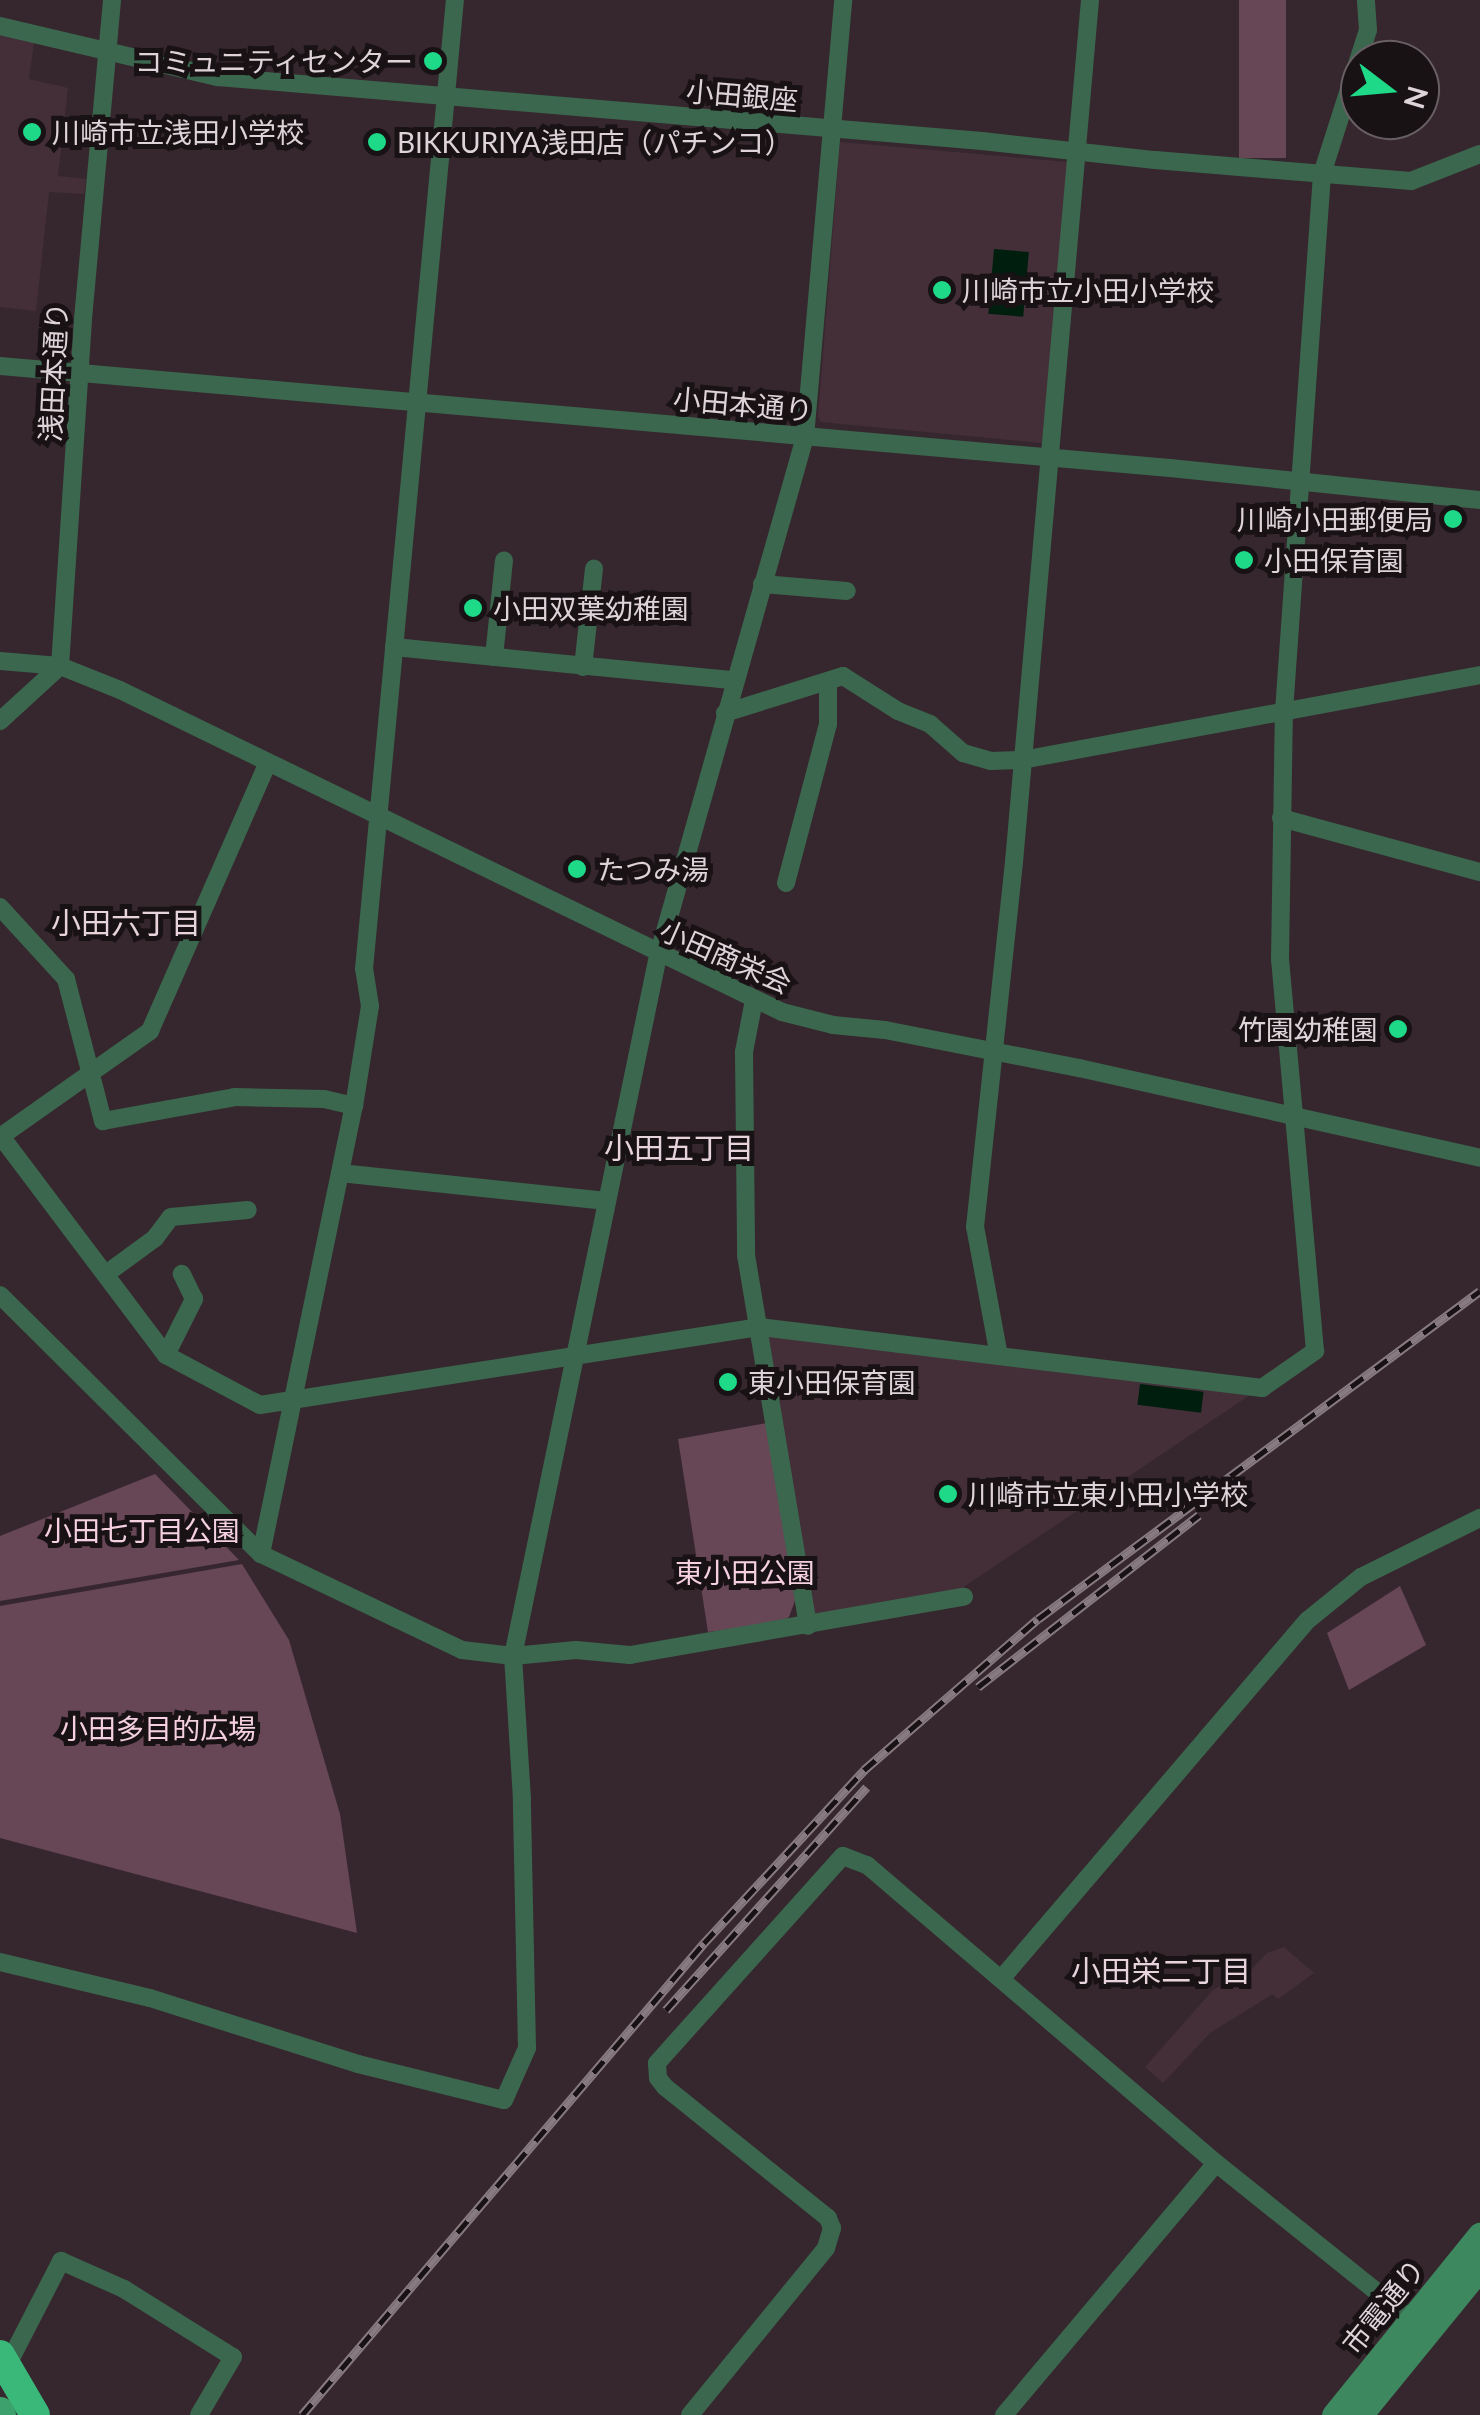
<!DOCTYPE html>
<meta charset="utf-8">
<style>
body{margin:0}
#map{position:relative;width:1480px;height:2415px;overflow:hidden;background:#36272e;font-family:Lato,"Noto Sans JP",sans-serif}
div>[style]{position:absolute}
.built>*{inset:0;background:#442f39}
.green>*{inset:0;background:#674656;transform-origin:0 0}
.water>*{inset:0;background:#001e0e;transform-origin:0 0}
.street>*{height:18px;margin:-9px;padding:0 9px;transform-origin:9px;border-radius:9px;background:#3b674e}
.secondary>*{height:25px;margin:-12.5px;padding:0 12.5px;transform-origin:12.5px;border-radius:12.5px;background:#3e8860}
.primary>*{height:25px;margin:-12.5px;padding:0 12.5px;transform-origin:12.5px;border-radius:12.5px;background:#3da16d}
.rail>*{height:9px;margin-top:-4.5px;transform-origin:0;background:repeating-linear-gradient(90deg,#191215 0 15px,#877a80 0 30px);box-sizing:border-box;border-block:2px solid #877a80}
.highway-bridge>*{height:30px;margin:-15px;padding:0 15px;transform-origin:15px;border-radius:15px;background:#3ab879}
.dots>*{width:28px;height:28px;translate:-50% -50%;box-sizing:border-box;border:5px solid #191215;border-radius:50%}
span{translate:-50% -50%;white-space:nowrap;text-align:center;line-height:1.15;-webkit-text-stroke:10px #191215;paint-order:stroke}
.poi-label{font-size:28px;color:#ddd3d8}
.right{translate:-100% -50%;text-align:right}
.left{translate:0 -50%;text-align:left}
.street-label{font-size:28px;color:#ddd3d8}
.park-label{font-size:28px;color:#f4d0e0}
.neighbourhood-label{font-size:30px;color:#e7d3dc}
.north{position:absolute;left:1340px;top:40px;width:100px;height:100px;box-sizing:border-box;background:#191215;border:2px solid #675f63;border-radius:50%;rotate:106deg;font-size:28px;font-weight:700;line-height:40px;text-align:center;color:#ddd3d8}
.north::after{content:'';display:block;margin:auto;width:35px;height:45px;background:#1dd988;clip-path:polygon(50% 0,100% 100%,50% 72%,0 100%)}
</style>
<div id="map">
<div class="built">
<i style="clip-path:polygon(0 34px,34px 42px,29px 79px,68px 88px,58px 176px,86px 179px,84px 194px,49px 192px,36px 311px,0 307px)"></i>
<i style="clip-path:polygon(840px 142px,1068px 162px,1042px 443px,821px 422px,818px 417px)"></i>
<i style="clip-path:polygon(775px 1334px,1253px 1393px,953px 1594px,814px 1619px,769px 1338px)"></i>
<i style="clip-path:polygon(1284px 1947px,1314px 1973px,1278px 1999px,1273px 1994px,1210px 2033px,1163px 2083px,1145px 2067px,1213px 1990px,1251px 1970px,1267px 1953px)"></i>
</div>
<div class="green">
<i style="left:1239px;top:0;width:47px;height:158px"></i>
<i style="clip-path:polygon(767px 1423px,796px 1598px,789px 1617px,780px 1623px,708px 1632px,678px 1439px)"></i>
<i style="clip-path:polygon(155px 1474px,239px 1560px,0 1601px,0 1536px)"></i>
<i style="clip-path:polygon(242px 1564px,289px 1640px,340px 1814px,357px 1933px,0 1838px,0 1606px)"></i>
<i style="clip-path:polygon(1400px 1586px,1426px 1645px,1349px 1690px,1327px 1633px)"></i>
</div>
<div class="water">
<i style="left:994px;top:249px;width:35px;height:65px;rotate:5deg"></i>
<i style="left:1140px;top:1384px;width:64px;height:21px;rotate:7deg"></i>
</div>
<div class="street">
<i style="left:0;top:26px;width:224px;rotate:13.2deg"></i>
<i style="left:218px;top:77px;width:767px;rotate:4.79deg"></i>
<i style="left:982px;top:141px;width:174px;rotate:6.3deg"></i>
<i style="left:1155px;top:160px;width:257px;rotate:4.7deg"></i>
<i style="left:1411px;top:181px;width:74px;rotate:-21.4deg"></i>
<i style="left:0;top:366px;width:1174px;rotate:4.98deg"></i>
<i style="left:1170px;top:468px;width:312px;rotate:5.9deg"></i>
<i style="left:762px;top:584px;width:85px;rotate:4.7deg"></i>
<i style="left:394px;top:647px;width:341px;rotate:5.6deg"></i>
<i style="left:494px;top:657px;width:97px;rotate:-84.1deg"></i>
<i style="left:0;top:661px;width:60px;rotate:4.8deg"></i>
<i style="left:60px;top:666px;width:65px;rotate:21.8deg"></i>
<i style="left:120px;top:690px;width:736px;rotate:25.94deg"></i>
<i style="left:782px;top:1012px;width:53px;rotate:14.3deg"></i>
<i style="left:833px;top:1025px;width:52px;rotate:5.5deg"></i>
<i style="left:885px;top:1030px;width:198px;rotate:11.1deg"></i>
<i style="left:1079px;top:1068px;width:411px;rotate:12.6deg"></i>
<i style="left:583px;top:667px;width:99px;rotate:-83.6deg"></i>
<i style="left:725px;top:713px;width:124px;rotate:-17.4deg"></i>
<i style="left:843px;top:676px;width:65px;rotate:32.5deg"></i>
<i style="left:898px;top:711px;width:35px;rotate:22deg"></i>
<i style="left:930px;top:724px;width:44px;rotate:41.3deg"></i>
<i style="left:963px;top:753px;width:29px;rotate:16deg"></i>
<i style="left:991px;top:761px;width:31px;rotate:-2deg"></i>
<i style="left:1022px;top:760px;width:466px;rotate:-10.5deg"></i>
<i style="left:0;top:721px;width:81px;rotate:-42.5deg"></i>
<i style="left:60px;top:666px;width:348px;rotate:-86.2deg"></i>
<i style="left:83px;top:319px;width:320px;rotate:-84.8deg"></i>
<i style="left:1281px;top:818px;width:206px;rotate:15.2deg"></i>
<i style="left:786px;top:883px;width:164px;rotate:-75.2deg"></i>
<i style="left:828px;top:724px;width:43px;rotate:-90deg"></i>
<i style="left:0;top:907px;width:98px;rotate:47.5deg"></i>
<i style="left:66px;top:979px;width:147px;rotate:75.4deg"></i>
<i style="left:103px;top:1121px;width:134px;rotate:-10.3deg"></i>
<i style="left:235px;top:1097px;width:89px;rotate:1.3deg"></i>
<i style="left:324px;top:1099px;width:31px;rotate:13deg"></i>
<i style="left:754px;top:1000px;width:53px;rotate:100.9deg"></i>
<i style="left:744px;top:1052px;width:203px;rotate:89.4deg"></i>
<i style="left:746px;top:1255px;width:376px;rotate:80.5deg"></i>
<i style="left:0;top:1135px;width:276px;rotate:53deg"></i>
<i style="left:166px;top:1355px;width:106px;rotate:28deg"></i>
<i style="left:260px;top:1405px;width:506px;rotate:-8.87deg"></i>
<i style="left:760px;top:1327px;width:506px;rotate:6.93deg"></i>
<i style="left:1262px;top:1388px;width:65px;rotate:-34.9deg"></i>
<i style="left:1315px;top:1351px;width:393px;rotate:-95.1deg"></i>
<i style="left:1280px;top:960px;width:249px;rotate:-89.1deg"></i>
<i style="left:1284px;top:711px;width:538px;rotate:-85.95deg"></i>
<i style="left:1322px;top:174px;width:151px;rotate:-72.3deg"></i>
<i style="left:1368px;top:30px;width:30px;rotate:-94deg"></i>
<i style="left:0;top:1137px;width:184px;rotate:-35.2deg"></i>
<i style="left:150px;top:1031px;width:292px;rotate:-66.3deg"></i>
<i style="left:340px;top:1173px;width:268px;rotate:6deg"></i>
<i style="left:106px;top:1274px;width:61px;rotate:-36.3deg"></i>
<i style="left:155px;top:1238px;width:26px;rotate:-53deg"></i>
<i style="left:171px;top:1217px;width:77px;rotate:-5.2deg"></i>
<i style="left:0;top:1295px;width:368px;rotate:44.8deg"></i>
<i style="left:261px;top:1554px;width:223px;rotate:25.5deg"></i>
<i style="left:462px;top:1650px;width:51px;rotate:6.7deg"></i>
<i style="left:513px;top:1656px;width:63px;rotate:-5.4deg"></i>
<i style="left:576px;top:1650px;width:54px;rotate:5.3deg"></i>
<i style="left:630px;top:1655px;width:339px;rotate:-9.9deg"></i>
<i style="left:166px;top:1355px;width:63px;rotate:-63.4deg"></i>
<i style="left:194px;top:1299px;width:28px;rotate:-116deg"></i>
<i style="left:999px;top:1356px;width:131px;rotate:-100.5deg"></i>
<i style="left:975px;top:1227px;width:367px;rotate:-83.9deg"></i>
<i style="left:1014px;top:862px;width:865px;rotate:-84.96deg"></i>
<i style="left:261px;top:1554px;width:458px;rotate:-78.3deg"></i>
<i style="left:354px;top:1106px;width:101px;rotate:-80.9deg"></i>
<i style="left:370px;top:1006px;width:37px;rotate:-99deg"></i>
<i style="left:364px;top:969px;width:973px;rotate:-84.64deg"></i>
<i style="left:0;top:1962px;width:154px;rotate:13.5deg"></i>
<i style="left:150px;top:1998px;width:218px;rotate:17.6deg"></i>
<i style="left:358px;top:2064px;width:150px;rotate:13.9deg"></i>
<i style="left:504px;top:2100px;width:57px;rotate:-66.1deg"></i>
<i style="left:527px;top:2048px;width:249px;rotate:-91.2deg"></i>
<i style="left:522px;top:1799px;width:143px;rotate:-93.6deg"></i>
<i style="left:513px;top:1656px;width:715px;rotate:-78.3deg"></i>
<i style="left:658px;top:956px;width:539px;rotate:-74.19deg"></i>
<i style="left:805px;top:437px;width:439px;rotate:-85deg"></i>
<i style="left:1001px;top:1979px;width:472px;rotate:-49.5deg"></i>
<i style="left:1308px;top:1620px;width:68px;rotate:-39.1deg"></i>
<i style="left:1361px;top:1577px;width:133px;rotate:-26.4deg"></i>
<i style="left:4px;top:2372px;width:125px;rotate:-62.8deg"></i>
<i style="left:61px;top:2261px;width:69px;rotate:24deg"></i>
<i style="left:124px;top:2289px;width:128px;rotate:32deg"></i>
<i style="left:233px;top:2357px;width:67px;rotate:120.4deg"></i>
<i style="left:690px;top:2415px;width:215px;rotate:-50.8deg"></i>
<i style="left:826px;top:2248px;width:21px;rotate:-73deg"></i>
<i style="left:832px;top:2228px;width:11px;rotate:-112deg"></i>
<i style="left:828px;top:2218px;width:209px;rotate:-141.2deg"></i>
<i style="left:665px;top:2087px;width:11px;rotate:-128deg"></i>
<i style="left:658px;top:2078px;width:15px;rotate:-94deg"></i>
<i style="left:657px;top:2063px;width:278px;rotate:-48.1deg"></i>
<i style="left:843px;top:1856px;width:26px;rotate:21deg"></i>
<i style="left:867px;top:1865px;width:459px;rotate:40.5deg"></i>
<i style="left:1216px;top:2163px;width:250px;rotate:38.7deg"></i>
<i style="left:1004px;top:2415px;width:329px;rotate:-49.9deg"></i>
</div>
<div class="secondary">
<i style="left:1334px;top:2415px;width:232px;rotate:-51deg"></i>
<i style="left:1360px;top:2415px;width:190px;rotate:-50.8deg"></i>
</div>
<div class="primary">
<i style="left:0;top:2409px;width:7px;rotate:63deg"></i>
</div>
<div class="rail">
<i style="left:978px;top:1687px;width:280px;rotate:-37.9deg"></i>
<i style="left:666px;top:2010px;width:300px;rotate:-48deg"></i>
<i style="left:302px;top:2415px;width:620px;rotate:-49.58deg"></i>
<i style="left:704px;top:1943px;width:236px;rotate:-47.2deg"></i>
<i style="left:864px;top:1770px;width:230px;rotate:-41deg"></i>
<i style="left:1038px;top:1619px;width:550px;rotate:-36.58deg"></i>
</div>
<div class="highway-bridge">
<i style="left:0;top:2355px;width:69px;rotate:59.7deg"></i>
</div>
<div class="dots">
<i style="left:433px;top:61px;background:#1dd988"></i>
<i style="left:32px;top:132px;background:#1dd988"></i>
<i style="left:377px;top:142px;background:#1dd988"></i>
<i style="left:942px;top:290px;background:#1dd988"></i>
<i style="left:1453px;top:519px;background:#1dd988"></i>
<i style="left:1244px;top:560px;background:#1dd988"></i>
<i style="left:473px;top:608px;background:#1dd988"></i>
<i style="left:577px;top:869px;background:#1dd988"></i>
<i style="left:1398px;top:1029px;background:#1dd988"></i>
<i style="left:728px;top:1382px;background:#1dd988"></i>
<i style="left:948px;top:1494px;background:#1dd988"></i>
</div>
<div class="poi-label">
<span class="right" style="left:413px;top:61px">コミュニティセンター</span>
<span class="left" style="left:52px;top:132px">川崎市立浅田小学校</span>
<span class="left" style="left:397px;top:142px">BIKKURIYA浅田店（パチンコ）</span>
<span class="left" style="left:962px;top:290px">川崎市立小田小学校</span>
<span class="right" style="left:1433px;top:519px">川崎小田郵便局</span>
<span class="left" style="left:1264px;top:560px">小田保育園</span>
<span class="left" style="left:493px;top:608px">小田双葉幼稚園</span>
<span class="left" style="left:597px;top:869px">たつみ湯</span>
<span class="right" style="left:1378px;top:1029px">竹園幼稚園</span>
<span class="left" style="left:748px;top:1382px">東小田保育園</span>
<span class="left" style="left:968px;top:1494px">川崎市立東小田小学校</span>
</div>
<div class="street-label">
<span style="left:742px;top:95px;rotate:5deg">小田銀座</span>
<span style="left:53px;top:372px;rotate:-87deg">浅田本通り</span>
<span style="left:743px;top:404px;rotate:5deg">小田本通り</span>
<span style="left:726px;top:956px;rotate:24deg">小田商栄会</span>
<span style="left:1383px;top:2306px;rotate:-51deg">市電通り</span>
</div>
<div class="park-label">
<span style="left:142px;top:1530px">小田七丁目公園</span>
<span style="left:745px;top:1572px">東小田公園</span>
<span style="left:158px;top:1728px">小田多目的広場</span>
</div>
<div class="neighbourhood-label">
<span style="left:126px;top:922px">小田六丁目</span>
<span style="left:679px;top:1147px">小田五丁目</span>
<span style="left:1161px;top:1970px">小田栄二丁目</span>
</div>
<div class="north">N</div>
</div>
